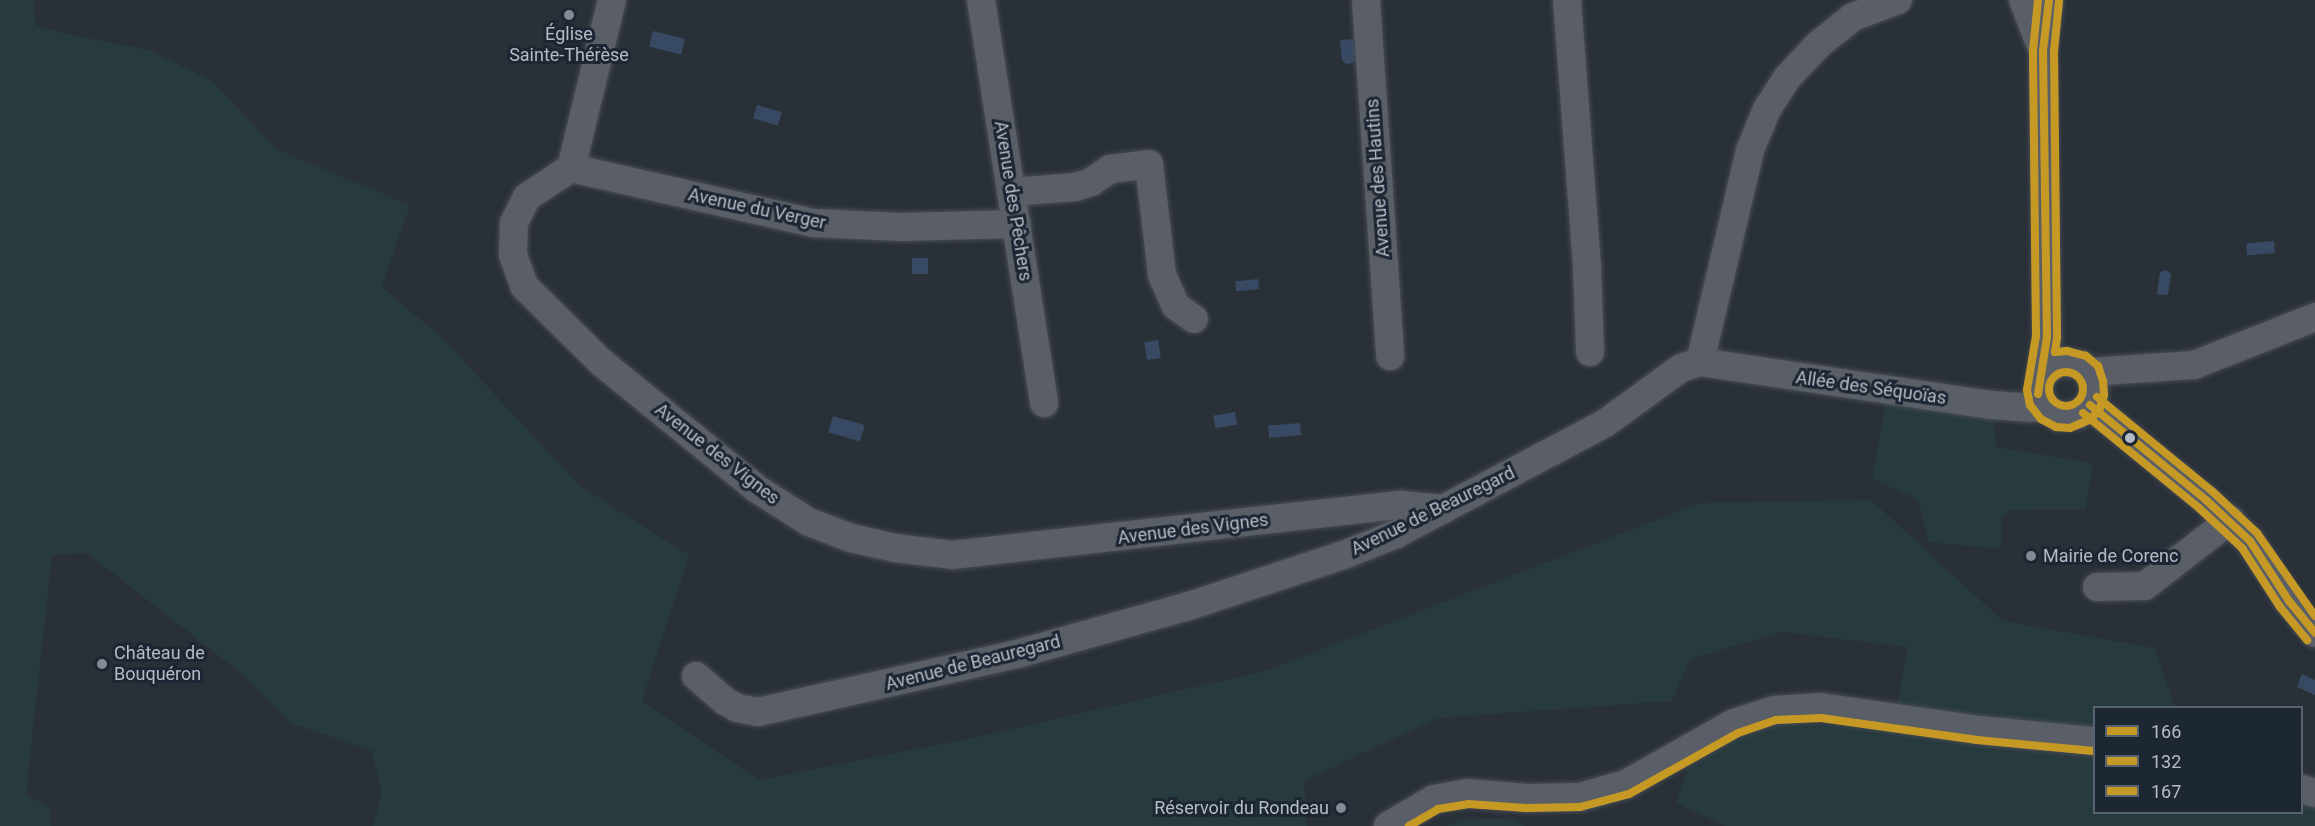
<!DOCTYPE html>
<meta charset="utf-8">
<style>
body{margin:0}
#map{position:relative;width:2315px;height:826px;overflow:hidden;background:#2a3038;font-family:Roboto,sans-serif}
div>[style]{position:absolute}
.green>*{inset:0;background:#273a3e}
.water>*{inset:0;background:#384963;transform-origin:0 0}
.roads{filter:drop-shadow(0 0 2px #484c53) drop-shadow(0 0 2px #484c53)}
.minor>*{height:28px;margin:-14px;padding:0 14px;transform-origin:14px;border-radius:14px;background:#5a5e66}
.bus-1>*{height:8px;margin:-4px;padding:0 4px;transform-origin:4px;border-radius:4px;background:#c69924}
.bus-2>*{height:8px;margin:-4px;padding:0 4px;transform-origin:4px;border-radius:4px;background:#c69924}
.bus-2>.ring{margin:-4px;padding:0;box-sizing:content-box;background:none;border:8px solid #c69924;border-radius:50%}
.bus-3>*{height:8px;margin:-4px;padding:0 4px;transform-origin:4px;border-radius:4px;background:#c69924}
.dots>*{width:16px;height:16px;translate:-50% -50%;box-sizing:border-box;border:3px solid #1d2633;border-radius:50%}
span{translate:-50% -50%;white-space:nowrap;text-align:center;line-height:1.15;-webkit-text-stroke:6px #1d2633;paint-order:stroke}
.poi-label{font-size:18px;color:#b4bcc9}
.left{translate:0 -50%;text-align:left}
.right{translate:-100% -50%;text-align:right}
.street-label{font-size:18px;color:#b4bcc9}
.legend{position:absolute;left:2093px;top:706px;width:210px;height:108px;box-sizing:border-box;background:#1d2633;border:2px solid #59626f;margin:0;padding:8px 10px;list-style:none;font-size:18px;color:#b4bcc9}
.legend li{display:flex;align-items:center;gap:12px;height:30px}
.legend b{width:30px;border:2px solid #59626f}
</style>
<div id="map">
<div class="green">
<i style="clip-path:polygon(0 0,34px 0,35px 25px,62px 33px,149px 50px,212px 81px,278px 150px,410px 205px,382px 287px,443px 339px,580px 486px,689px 555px,642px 701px,759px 780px,977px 737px,1265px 671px,1700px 503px,1871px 500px,2003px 621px,2155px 648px,2175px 707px,2094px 708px,2094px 812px,2302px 812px,2302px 802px,2315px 806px,2315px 826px,1726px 826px,1676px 803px,1690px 758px,1779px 721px,1892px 729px,1908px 647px,1783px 632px,1690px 659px,1672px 701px,1438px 718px,1304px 781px,1307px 826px,373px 826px,382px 793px,372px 751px,290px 723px,245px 676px,87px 553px,52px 555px,26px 794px,50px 808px,51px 826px,0 826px)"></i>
<i style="clip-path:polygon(1886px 403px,1994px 418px,1996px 447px,2093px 463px,2086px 509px,2012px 510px,2002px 518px,2001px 549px,1929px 542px,1918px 499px,1872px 479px)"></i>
<i style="clip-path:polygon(1463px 819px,1512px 819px,1525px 826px,1446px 826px)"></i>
</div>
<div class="water">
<i style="left:653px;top:31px;width:33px;height:16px;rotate:14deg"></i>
<i style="clip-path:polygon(1354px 39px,1356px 59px,1353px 63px,1346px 64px,1342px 60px,1340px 40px)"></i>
<i style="left:757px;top:105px;width:26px;height:14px;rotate:16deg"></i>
<i style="left:2274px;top:241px;width:12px;height:28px;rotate:85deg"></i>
<i style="left:912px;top:258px;width:16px;height:16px"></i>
<i style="clip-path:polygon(2166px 270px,2171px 274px,2168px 295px,2157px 294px,2160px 272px)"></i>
<i style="left:1258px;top:279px;width:10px;height:23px;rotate:84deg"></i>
<i style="left:1158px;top:340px;width:18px;height:14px;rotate:81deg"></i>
<i style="left:1235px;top:412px;width:13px;height:22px;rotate:81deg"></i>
<i style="left:833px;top:416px;width:33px;height:17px;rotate:16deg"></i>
<i style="left:1300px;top:423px;width:12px;height:32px;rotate:85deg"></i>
<i style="clip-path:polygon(2302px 674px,2315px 680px,2315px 695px,2297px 687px)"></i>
</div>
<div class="roads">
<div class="minor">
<i style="left:612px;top:0;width:173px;rotate:103.7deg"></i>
<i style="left:571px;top:168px;width:53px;rotate:146.6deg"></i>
<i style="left:527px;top:197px;width:29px;rotate:117deg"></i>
<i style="left:514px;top:223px;width:32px;rotate:92deg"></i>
<i style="left:513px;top:255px;width:33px;rotate:70deg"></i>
<i style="left:524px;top:286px;width:110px;rotate:44.6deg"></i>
<i style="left:602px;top:363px;width:200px;rotate:39.1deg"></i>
<i style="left:757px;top:489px;width:62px;rotate:32.4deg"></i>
<i style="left:809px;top:522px;width:45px;rotate:20.9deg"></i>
<i style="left:851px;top:538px;width:45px;rotate:12.8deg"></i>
<i style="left:895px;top:548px;width:57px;rotate:7deg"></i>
<i style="left:952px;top:555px;width:452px;rotate:-6.4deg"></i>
<i style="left:1401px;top:505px;width:43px;rotate:5.3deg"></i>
<i style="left:981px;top:0;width:408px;rotate:81.1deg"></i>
<i style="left:1366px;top:0;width:357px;rotate:86.1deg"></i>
<i style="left:1567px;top:0;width:266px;rotate:85.7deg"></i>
<i style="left:1587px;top:265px;width:87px;rotate:88deg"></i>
<i style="left:2023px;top:0;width:55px;rotate:68.6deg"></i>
<i style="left:571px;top:168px;width:249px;rotate:12.8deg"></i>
<i style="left:814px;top:223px;width:87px;rotate:2.6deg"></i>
<i style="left:901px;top:227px;width:116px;rotate:-1.5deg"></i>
<i style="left:1011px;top:192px;width:65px;rotate:-4.4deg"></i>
<i style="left:1076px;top:187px;width:16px;rotate:-18deg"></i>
<i style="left:1091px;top:182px;width:23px;rotate:-34deg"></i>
<i style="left:1110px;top:169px;width:39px;rotate:-7deg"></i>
<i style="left:1149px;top:164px;width:112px;rotate:83.3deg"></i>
<i style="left:1162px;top:275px;width:34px;rotate:66deg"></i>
<i style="left:1176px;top:306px;width:22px;rotate:36deg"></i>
<i style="left:1700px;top:362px;width:218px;rotate:-76.7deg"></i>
<i style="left:1750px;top:150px;width:44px;rotate:-67.5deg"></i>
<i style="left:1767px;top:109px;width:38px;rotate:-57deg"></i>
<i style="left:1788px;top:77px;width:45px;rotate:-46.8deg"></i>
<i style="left:1819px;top:44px;width:43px;rotate:-38.5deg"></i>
<i style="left:1853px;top:17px;width:48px;rotate:-20.7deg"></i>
<i style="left:2089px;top:372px;width:105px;rotate:-3.8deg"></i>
<i style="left:2194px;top:365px;width:130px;rotate:-21.6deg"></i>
<i style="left:2042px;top:374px;width:22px;rotate:-36deg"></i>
<i style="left:2060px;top:361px;width:21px;rotate:11deg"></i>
<i style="left:2081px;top:365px;width:11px;rotate:41deg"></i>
<i style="left:2089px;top:372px;width:12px;rotate:70deg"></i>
<i style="left:2093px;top:383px;width:11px;rotate:85deg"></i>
<i style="left:2094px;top:394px;width:12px;rotate:110deg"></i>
<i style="left:2090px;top:405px;width:16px;rotate:142deg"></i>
<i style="left:2077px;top:415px;width:18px;rotate:174deg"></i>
<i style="left:2059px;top:417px;width:17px;rotate:-147deg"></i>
<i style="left:2045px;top:408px;width:16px;rotate:-117deg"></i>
<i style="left:2038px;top:394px;width:58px;rotate:-81deg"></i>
<i style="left:2047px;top:337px;width:286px;rotate:-90.8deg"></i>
<i style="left:2043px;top:51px;width:51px;rotate:-83.3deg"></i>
<i style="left:2090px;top:405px;width:150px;rotate:39.3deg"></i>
<i style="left:2206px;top:500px;width:60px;rotate:43deg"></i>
<i style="left:2250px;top:541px;width:72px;rotate:57deg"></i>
<i style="left:2289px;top:601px;width:41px;rotate:50.9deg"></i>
<i style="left:2097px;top:587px;width:48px;rotate:-1.2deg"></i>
<i style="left:2145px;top:586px;width:108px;rotate:-37.8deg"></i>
<i style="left:696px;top:676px;width:38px;rotate:41deg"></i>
<i style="left:725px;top:701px;width:14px;rotate:30deg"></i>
<i style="left:737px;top:708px;width:21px;rotate:11deg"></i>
<i style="left:758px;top:712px;width:265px;rotate:-12.6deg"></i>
<i style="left:1017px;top:654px;width:182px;rotate:-15.6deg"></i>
<i style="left:1192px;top:605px;width:162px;rotate:-18.3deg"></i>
<i style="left:1346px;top:554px;width:54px;rotate:-21.8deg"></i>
<i style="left:1396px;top:534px;width:235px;rotate:-27.9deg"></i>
<i style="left:1604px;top:424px;width:95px;rotate:-36deg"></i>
<i style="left:1681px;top:368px;width:20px;rotate:-18deg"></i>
<i style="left:1700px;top:362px;width:295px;rotate:8.4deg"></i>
<i style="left:1992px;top:405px;width:40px;rotate:4.3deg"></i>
<i style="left:2032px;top:408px;width:11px;rotate:-22deg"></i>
<i style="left:2302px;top:789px;width:14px;rotate:17deg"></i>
<i style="left:1388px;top:826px;width:53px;rotate:-30.4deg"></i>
<i style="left:1434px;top:799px;width:34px;rotate:-10deg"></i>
<i style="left:1467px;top:793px;width:60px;rotate:4.8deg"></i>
<i style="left:1527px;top:798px;width:53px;rotate:-1.1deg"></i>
<i style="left:1580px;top:797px;width:48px;rotate:-15.8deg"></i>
<i style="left:1626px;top:784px;width:124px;rotate:-29.5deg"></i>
<i style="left:1734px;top:723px;width:42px;rotate:-18deg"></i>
<i style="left:1774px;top:710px;width:47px;rotate:-3.7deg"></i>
<i style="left:1821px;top:707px;width:160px;rotate:8.3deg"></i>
<i style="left:1979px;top:730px;width:116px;rotate:5.5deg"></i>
</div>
</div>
<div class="bus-1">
<i style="left:2038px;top:394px;width:58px;rotate:-81deg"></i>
<i style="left:2047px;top:337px;width:286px;rotate:-90.8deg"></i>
<i style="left:2043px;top:51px;width:51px;rotate:-83.3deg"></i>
<i style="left:2090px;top:405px;width:150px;rotate:39.3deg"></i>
<i style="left:2206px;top:500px;width:60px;rotate:43deg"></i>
<i style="left:2250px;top:541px;width:72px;rotate:57deg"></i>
<i style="left:2289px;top:601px;width:41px;rotate:50.9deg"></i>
</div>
<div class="bus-2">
<i style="left:2055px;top:352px;width:15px;rotate:-82deg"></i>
<i style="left:2057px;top:337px;width:285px;rotate:-90.6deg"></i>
<i style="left:2054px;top:52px;width:51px;rotate:-84.4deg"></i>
<i class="ring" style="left:2049px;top:372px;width:26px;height:26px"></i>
<i style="left:2083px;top:413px;width:150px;rotate:39.3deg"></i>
<i style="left:2199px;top:508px;width:59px;rotate:42.9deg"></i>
<i style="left:2242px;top:548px;width:70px;rotate:57.2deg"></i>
<i style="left:2280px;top:607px;width:43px;rotate:50.7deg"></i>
<i style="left:1409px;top:826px;width:34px;rotate:-30deg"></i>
<i style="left:1438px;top:809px;width:30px;rotate:-9deg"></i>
<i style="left:1468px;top:804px;width:58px;rotate:3.9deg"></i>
<i style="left:1526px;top:808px;width:54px;rotate:-1.1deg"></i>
<i style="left:1580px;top:807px;width:51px;rotate:-14.9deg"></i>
<i style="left:1629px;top:794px;width:125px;rotate:-29.2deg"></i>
<i style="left:1738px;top:733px;width:40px;rotate:-18.9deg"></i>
<i style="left:1776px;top:720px;width:45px;rotate:-2.5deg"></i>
<i style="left:1821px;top:718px;width:158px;rotate:8deg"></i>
<i style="left:1977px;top:740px;width:117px;rotate:5.4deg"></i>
</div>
<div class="bus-3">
<i style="left:2038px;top:0;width:51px;rotate:95.6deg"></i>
<i style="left:2033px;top:51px;width:285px;rotate:89.4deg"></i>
<i style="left:2036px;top:336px;width:55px;rotate:99.5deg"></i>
<i style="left:2027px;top:390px;width:15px;rotate:79deg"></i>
<i style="left:2030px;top:405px;width:18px;rotate:52deg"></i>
<i style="left:2041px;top:419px;width:17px;rotate:28deg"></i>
<i style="left:2056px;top:427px;width:14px;rotate:4deg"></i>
<i style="left:2070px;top:428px;width:21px;rotate:-23deg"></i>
<i style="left:2089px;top:420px;width:13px;rotate:-42deg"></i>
<i style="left:2099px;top:411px;width:17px;rotate:-73deg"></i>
<i style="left:2104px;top:395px;width:14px;rotate:-94deg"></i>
<i style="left:2103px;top:381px;width:16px;rotate:-108deg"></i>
<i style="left:2098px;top:366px;width:16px;rotate:-140deg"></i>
<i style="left:2086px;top:356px;width:20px;rotate:-165deg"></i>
<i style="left:2067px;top:351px;width:12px;rotate:175deg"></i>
<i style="left:2097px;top:397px;width:150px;rotate:39.3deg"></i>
<i style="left:2213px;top:492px;width:60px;rotate:43deg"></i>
<i style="left:2257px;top:533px;width:101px;rotate:55.1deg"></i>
</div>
<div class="dots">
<i style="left:569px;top:15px;background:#848b96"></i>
<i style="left:2130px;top:438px;background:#b4bcc9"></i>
<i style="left:2031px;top:556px;background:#848b96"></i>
<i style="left:102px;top:664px;background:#848b96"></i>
<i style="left:1341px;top:808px;background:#848b96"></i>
</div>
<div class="poi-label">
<span style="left:569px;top:45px">Église<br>Sainte-Thérèse</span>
<span class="left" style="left:2043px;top:556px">Mairie de Corenc</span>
<span class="left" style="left:114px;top:664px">Château de<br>Bouquéron</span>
<span class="right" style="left:1329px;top:808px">Réservoir du Rondeau</span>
</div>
<div class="street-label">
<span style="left:1378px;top:178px;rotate:-94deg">Avenue des Hautins</span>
<span style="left:1013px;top:201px;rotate:81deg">Avenue des Pêchers</span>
<span style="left:757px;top:209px;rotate:12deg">Avenue du Verger</span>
<span style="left:1871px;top:388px;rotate:8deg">Allée des Séquoïas</span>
<span style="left:717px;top:454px;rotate:38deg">Avenue des Vignes</span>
<span style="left:1433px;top:511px;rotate:-26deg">Avenue de Beauregard</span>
<span style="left:1193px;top:529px;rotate:-7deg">Avenue des Vignes</span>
<span style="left:973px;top:663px;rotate:-14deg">Avenue de Beauregard</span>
</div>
<ul class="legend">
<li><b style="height:8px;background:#c69924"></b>166</li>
<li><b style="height:8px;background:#c69924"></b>132</li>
<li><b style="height:8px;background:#c69924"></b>167</li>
</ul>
</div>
